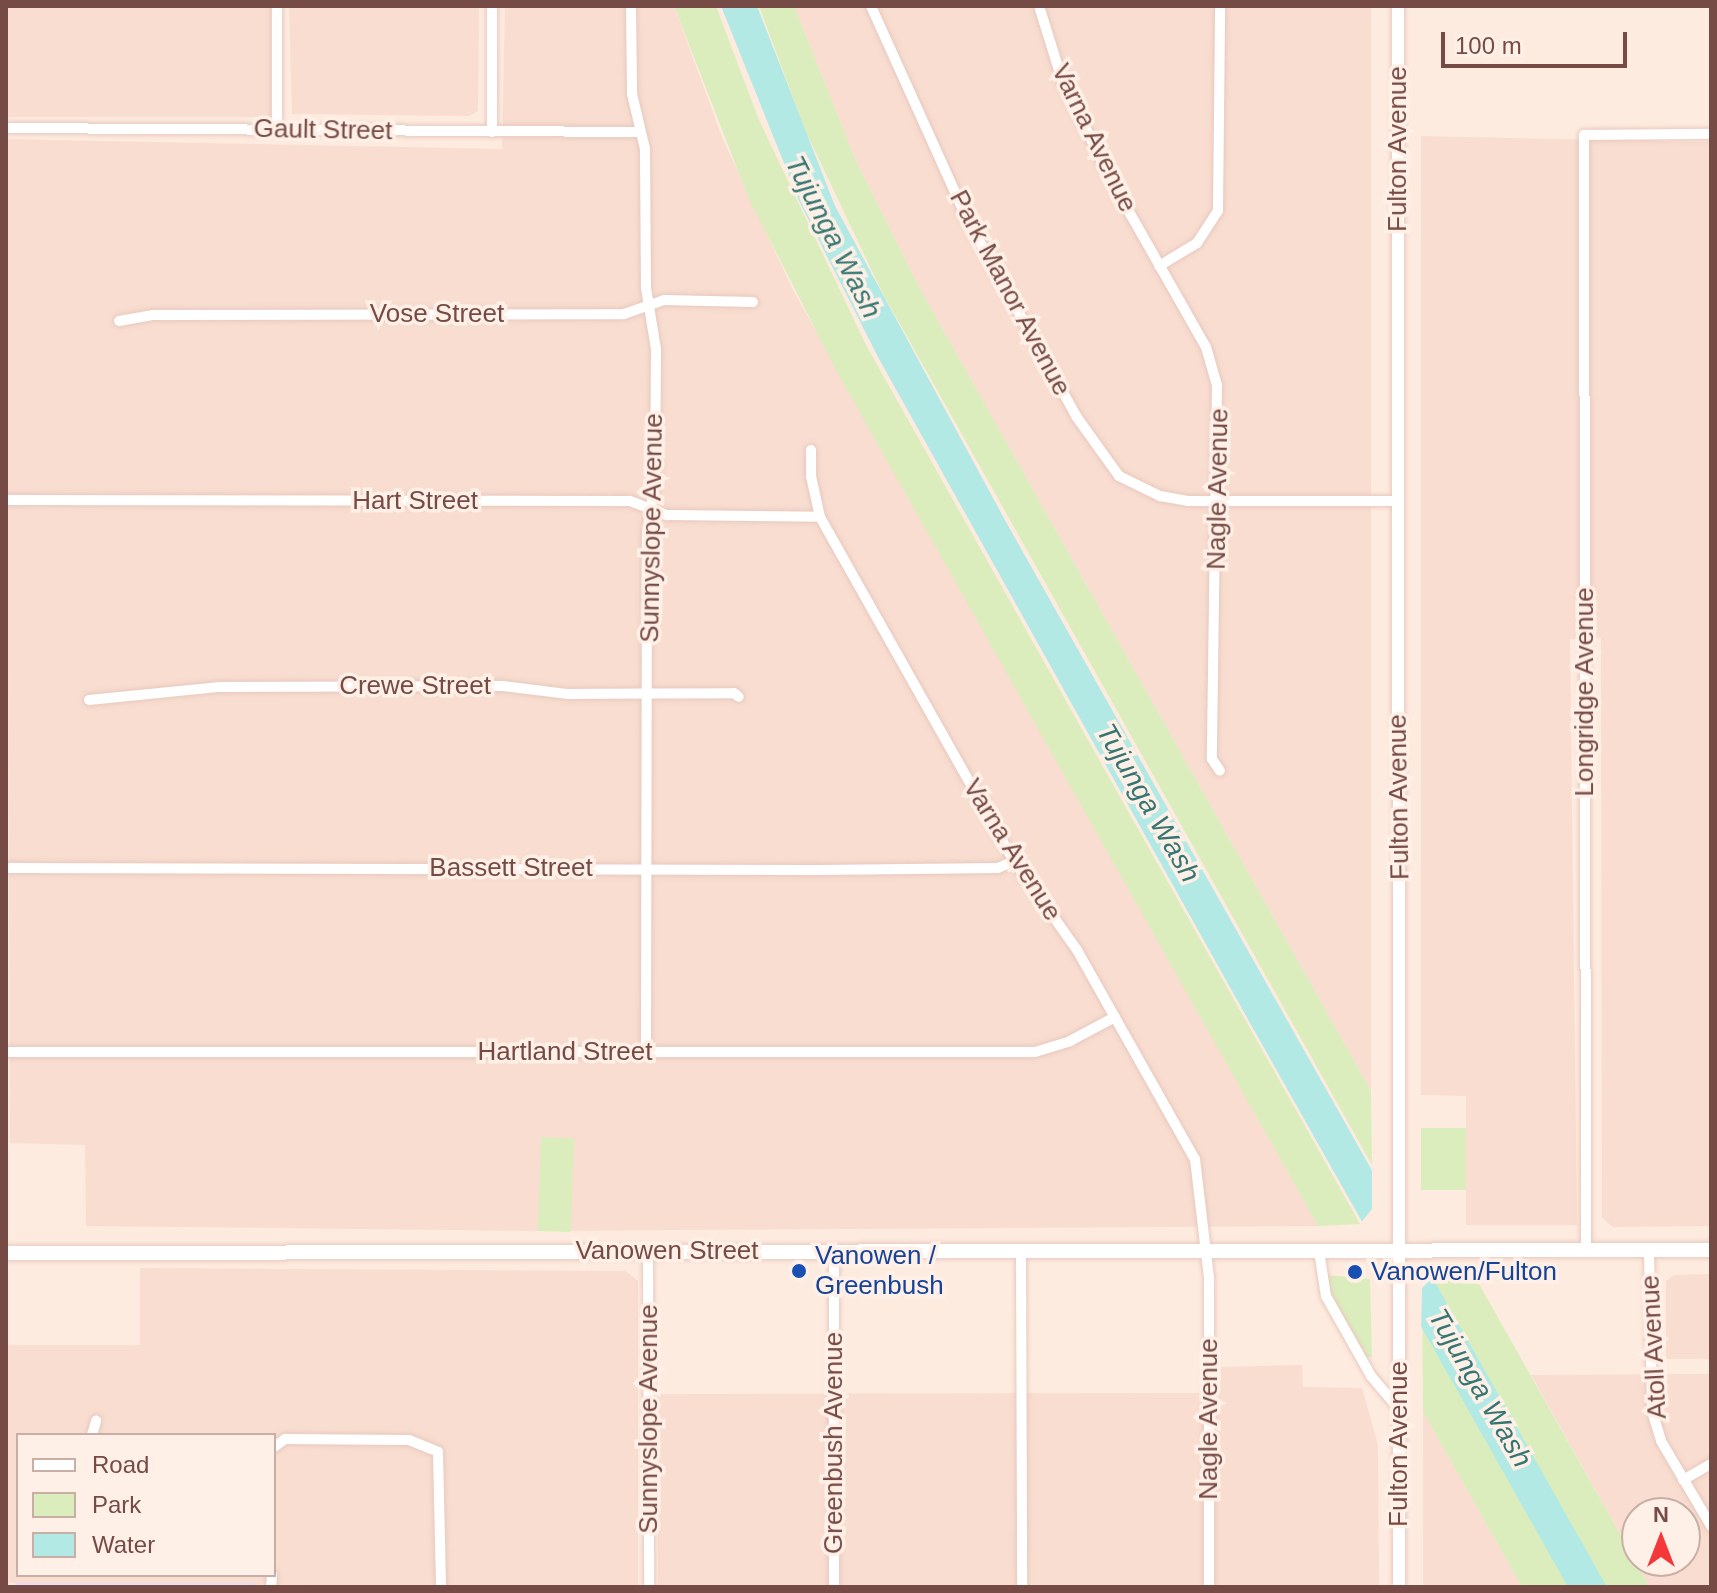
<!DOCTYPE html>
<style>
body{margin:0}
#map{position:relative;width:1717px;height:1593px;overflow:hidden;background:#feebdf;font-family:Helvetica,sans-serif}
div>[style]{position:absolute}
.residential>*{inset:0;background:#f8ddd0;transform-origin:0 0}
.education>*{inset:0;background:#e8dcfa;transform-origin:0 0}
.green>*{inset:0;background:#dbedbd;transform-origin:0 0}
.water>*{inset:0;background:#b2e9e4}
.pier>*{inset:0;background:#feebdf}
.roads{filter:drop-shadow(0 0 2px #e8c9bf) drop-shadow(0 0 2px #e8c9bf)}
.minor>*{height:10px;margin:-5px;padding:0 5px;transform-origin:5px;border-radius:5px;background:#fff}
.tertiary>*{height:12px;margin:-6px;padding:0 6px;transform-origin:6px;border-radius:6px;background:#fff}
.secondary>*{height:14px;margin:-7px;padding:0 7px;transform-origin:7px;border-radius:7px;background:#fff}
.dots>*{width:22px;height:22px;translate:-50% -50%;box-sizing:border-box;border:4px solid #fff0e7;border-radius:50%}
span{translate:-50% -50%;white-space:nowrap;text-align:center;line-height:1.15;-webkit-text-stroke:7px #fff0e7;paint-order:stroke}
.street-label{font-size:26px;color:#774b45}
.transit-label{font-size:26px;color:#164399}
.left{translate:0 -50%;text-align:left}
.water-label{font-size:28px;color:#357672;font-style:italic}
.frame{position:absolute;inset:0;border:8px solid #774b45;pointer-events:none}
.legend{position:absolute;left:16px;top:1433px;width:260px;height:144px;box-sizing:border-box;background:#fff0e7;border:2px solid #c9aea6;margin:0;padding:10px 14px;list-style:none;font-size:24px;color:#774b45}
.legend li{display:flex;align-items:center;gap:16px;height:40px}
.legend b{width:40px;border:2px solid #c9aea6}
.north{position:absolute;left:1621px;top:1497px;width:80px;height:80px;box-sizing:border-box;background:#fff0e7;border:2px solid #c9aea6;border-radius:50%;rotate:0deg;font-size:22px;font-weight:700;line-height:32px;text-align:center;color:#774b45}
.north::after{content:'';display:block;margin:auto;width:28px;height:36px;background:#f4383a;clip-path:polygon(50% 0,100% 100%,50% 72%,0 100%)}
.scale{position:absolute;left:1441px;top:32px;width:186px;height:36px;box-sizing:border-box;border:4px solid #774b45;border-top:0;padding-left:10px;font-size:24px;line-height:28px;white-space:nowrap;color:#774b45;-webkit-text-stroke:6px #fff0e7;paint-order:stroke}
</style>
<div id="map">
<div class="residential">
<i style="left:6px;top:6px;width:265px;height:111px"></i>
<i style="clip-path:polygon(289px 6px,479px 6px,478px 111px,469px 116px,292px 114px)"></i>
<i style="clip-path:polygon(505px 6px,674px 6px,722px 137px,793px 290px,1318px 1226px,541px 1231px,86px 1226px,85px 1145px,10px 1143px,6px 139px,502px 149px)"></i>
<i style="clip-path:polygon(794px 6px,1371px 6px,1371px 1091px,919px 287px,856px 161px)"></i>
<i style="clip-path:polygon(1421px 136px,1711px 142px,1711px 1226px,1613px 1227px,1602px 1218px,1601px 638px,1570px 639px,1577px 1225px,1466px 1225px,1466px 1096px,1421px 1095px)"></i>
<i style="clip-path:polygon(evenodd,140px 1268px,626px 1271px,638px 1281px,638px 1587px,6px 1583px,6px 1345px,140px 1345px,140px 1268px,18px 1435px,274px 1435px,274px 1575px,18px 1575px,18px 1435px)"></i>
<i style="clip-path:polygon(1711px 1274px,1711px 1359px,1666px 1359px,1666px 1281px,1674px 1275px)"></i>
<i style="clip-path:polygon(1302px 1365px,1303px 1387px,1362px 1388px,1378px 1445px,1379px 1587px,658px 1587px,657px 1394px,1220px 1393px,1221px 1367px)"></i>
<i style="clip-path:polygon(evenodd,1711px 1374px,1711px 1587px,1650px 1587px,1531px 1375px,1711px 1374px,1637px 1513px,1685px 1513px,1685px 1561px,1637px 1561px,1637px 1513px)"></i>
<i style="clip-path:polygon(1423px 1412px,1522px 1587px,1423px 1587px)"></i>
</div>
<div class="education">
<i style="left:15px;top:1583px;width:240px;height:4px"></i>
</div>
<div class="green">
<i style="clip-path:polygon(674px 6px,716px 6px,759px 120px,866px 345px,1360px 1224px,1318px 1226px,837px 372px,749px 199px)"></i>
<i style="clip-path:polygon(759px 6px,794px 6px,856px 161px,919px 287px,1371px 1091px,1372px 1165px,882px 292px,805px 130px)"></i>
<i style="left:1421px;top:1128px;width:45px;height:62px"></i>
<i style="left:541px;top:1137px;width:33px;height:94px;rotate:2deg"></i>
<i style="clip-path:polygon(1436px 1274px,1474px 1275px,1650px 1587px,1522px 1587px,1423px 1412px,1422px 1288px)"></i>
<i style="clip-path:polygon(1327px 1275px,1370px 1279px,1372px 1357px,1366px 1357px,1332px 1297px)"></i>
</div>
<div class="water">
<i style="clip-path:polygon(721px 6px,757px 6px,835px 206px,1006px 522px,1607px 1587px,1568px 1587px,1250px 1023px,879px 359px,800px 203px)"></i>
</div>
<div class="pier">
<i style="clip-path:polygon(1372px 1165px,1436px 1274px,1422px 1288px,1421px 1333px,1360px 1224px,1372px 1209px)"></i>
</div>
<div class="roads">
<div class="minor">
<i style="left:631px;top:6px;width:88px;rotate:89.3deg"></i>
<i style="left:632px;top:94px;width:57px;rotate:76.7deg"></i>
<i style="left:645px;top:149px;width:139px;rotate:89.6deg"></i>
<i style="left:646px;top:288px;width:62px;rotate:80.7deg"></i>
<i style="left:656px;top:349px;width:132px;rotate:90.4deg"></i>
<i style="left:655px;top:481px;width:53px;rotate:98.7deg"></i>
<i style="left:647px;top:533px;width:519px;rotate:90.11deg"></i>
<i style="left:871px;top:6px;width:234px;rotate:65.7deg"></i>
<i style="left:967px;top:219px;width:225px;rotate:61deg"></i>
<i style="left:1076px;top:416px;width:74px;rotate:54.4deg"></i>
<i style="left:1119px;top:476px;width:46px;rotate:26deg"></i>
<i style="left:1160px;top:496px;width:28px;rotate:10deg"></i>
<i style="left:1188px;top:501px;width:209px"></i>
<i style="left:1039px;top:6px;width:77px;rotate:72.7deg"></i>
<i style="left:1062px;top:80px;width:111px;rotate:63.9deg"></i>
<i style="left:1111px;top:180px;width:192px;rotate:60.4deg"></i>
<i style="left:1206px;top:347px;width:40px;rotate:74deg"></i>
<i style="left:1217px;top:385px;width:374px;rotate:90.8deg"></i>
<i style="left:1212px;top:759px;width:14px;rotate:56deg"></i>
<i style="left:6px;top:128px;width:633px;rotate:0.36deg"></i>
<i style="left:277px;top:130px;width:124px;rotate:-90deg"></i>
<i style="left:492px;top:132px;width:126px;rotate:-90deg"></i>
<i style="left:1159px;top:266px;width:44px;rotate:-31.2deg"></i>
<i style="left:1197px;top:243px;width:38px;rotate:-57deg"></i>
<i style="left:1218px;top:211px;width:205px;rotate:-89.4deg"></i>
<i style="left:119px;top:321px;width:35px;rotate:-10deg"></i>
<i style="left:153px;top:315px;width:471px;rotate:-0.1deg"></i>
<i style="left:624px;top:314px;width:42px;rotate:-19.3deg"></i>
<i style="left:664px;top:300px;width:89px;rotate:1.3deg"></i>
<i style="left:811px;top:450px;width:26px;rotate:90deg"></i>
<i style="left:811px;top:476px;width:42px;rotate:77.6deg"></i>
<i style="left:820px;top:517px;width:395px;rotate:60.6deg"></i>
<i style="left:1014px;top:861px;width:109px;rotate:54.7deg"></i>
<i style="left:1077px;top:950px;width:240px;rotate:60.6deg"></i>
<i style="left:1195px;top:1159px;width:120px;rotate:83.3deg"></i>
<i style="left:1209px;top:1278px;width:309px;rotate:90deg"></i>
<i style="left:6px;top:500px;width:624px;rotate:0.09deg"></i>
<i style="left:630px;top:501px;width:40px;rotate:21deg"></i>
<i style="left:667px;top:515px;width:153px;rotate:0.7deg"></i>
<i style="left:89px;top:700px;width:132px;rotate:-5.7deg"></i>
<i style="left:220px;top:687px;width:283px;rotate:-0.2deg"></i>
<i style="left:503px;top:686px;width:64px;rotate:7.1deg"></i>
<i style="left:567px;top:694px;width:167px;rotate:-0.3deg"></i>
<i style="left:734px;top:693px;width:6px;rotate:39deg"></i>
<i style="left:6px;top:868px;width:811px;rotate:0.14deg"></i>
<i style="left:817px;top:870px;width:181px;rotate:-0.6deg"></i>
<i style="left:998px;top:868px;width:17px;rotate:-24deg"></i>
<i style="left:6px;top:1052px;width:1029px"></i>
<i style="left:1035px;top:1052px;width:37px;rotate:-17deg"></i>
<i style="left:1070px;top:1041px;width:51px;rotate:-28.1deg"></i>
<i style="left:1586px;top:1250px;width:1115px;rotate:-90.1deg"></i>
<i style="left:1584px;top:135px;width:127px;rotate:-0.5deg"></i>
<i style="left:1649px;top:1250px;width:161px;rotate:88.9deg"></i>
<i style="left:1652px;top:1411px;width:31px;rotate:73deg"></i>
<i style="left:1661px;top:1441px;width:99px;rotate:59.5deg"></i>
<i style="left:648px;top:1251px;width:336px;rotate:89.8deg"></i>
<i style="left:1021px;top:1251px;width:336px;rotate:89.8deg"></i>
<i style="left:1319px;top:1251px;width:46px;rotate:81.2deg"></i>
<i style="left:1326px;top:1296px;width:92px;rotate:60.6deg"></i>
<i style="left:1371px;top:1376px;width:42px;rotate:49.8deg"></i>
<i style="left:92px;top:1435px;width:15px;rotate:-74deg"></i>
<i style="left:274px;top:1447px;width:14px;rotate:-36deg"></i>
<i style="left:285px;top:1439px;width:124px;rotate:0.5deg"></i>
<i style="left:409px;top:1440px;width:31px;rotate:22deg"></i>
<i style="left:438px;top:1452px;width:135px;rotate:88.7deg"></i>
<i style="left:1683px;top:1480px;width:32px;rotate:-30deg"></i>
<i style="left:271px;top:1587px;width:12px;rotate:-85deg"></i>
<i style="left:834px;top:1587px;width:336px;rotate:-90deg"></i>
</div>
<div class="tertiary">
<i style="left:1398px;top:6px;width:1581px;rotate:89.96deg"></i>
</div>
<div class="secondary">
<i style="left:6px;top:1253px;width:1705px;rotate:-0.1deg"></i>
</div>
</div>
<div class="dots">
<i style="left:799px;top:1271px;background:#1a4fb4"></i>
<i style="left:1355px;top:1272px;background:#1a4fb4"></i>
</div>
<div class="street-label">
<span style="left:323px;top:130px;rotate:1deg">Gault Street</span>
<span style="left:1094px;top:138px;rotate:64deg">Varna Avenue</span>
<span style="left:1398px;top:149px;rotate:-90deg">Fulton Avenue</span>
<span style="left:1010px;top:293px;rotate:62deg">Park Manor Avenue</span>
<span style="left:437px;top:314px">Vose Street</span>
<span style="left:1218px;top:489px;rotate:-89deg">Nagle Avenue</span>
<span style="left:415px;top:501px">Hart Street</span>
<span style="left:652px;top:528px;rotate:-89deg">Sunnyslope Avenue</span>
<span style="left:415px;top:686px">Crewe Street</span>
<span style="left:1585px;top:692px;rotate:-90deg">Longridge Avenue</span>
<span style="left:1399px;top:797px;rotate:-91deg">Fulton Avenue</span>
<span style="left:1012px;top:850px;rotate:58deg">Varna Avenue</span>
<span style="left:511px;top:868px">Bassett Street</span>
<span style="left:565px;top:1052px">Hartland Street</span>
<span style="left:667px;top:1251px">Vanowen Street</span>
<span style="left:1654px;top:1347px;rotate:-93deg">Atoll Avenue</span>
<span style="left:649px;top:1419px;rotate:-90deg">Sunnyslope Avenue</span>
<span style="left:1209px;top:1419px;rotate:-90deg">Nagle Avenue</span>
<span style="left:834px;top:1443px;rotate:-90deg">Greenbush Avenue</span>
<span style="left:1399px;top:1444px;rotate:-90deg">Fulton Avenue</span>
</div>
<div class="transit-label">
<span class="left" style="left:815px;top:1271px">Vanowen /<br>Greenbush</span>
<span class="left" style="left:1371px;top:1272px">Vanowen/Fulton</span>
</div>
<div class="water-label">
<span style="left:833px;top:237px;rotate:63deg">Tujunga Wash</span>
<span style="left:1148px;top:803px;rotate:60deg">Tujunga Wash</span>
<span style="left:1480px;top:1388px;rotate:60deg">Tujunga Wash</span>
</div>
<div class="frame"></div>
<ul class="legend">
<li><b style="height:10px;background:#fff"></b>Road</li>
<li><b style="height:22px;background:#dbedbd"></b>Park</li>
<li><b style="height:22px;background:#b2e9e4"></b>Water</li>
</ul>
<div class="north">N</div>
<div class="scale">100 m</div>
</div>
